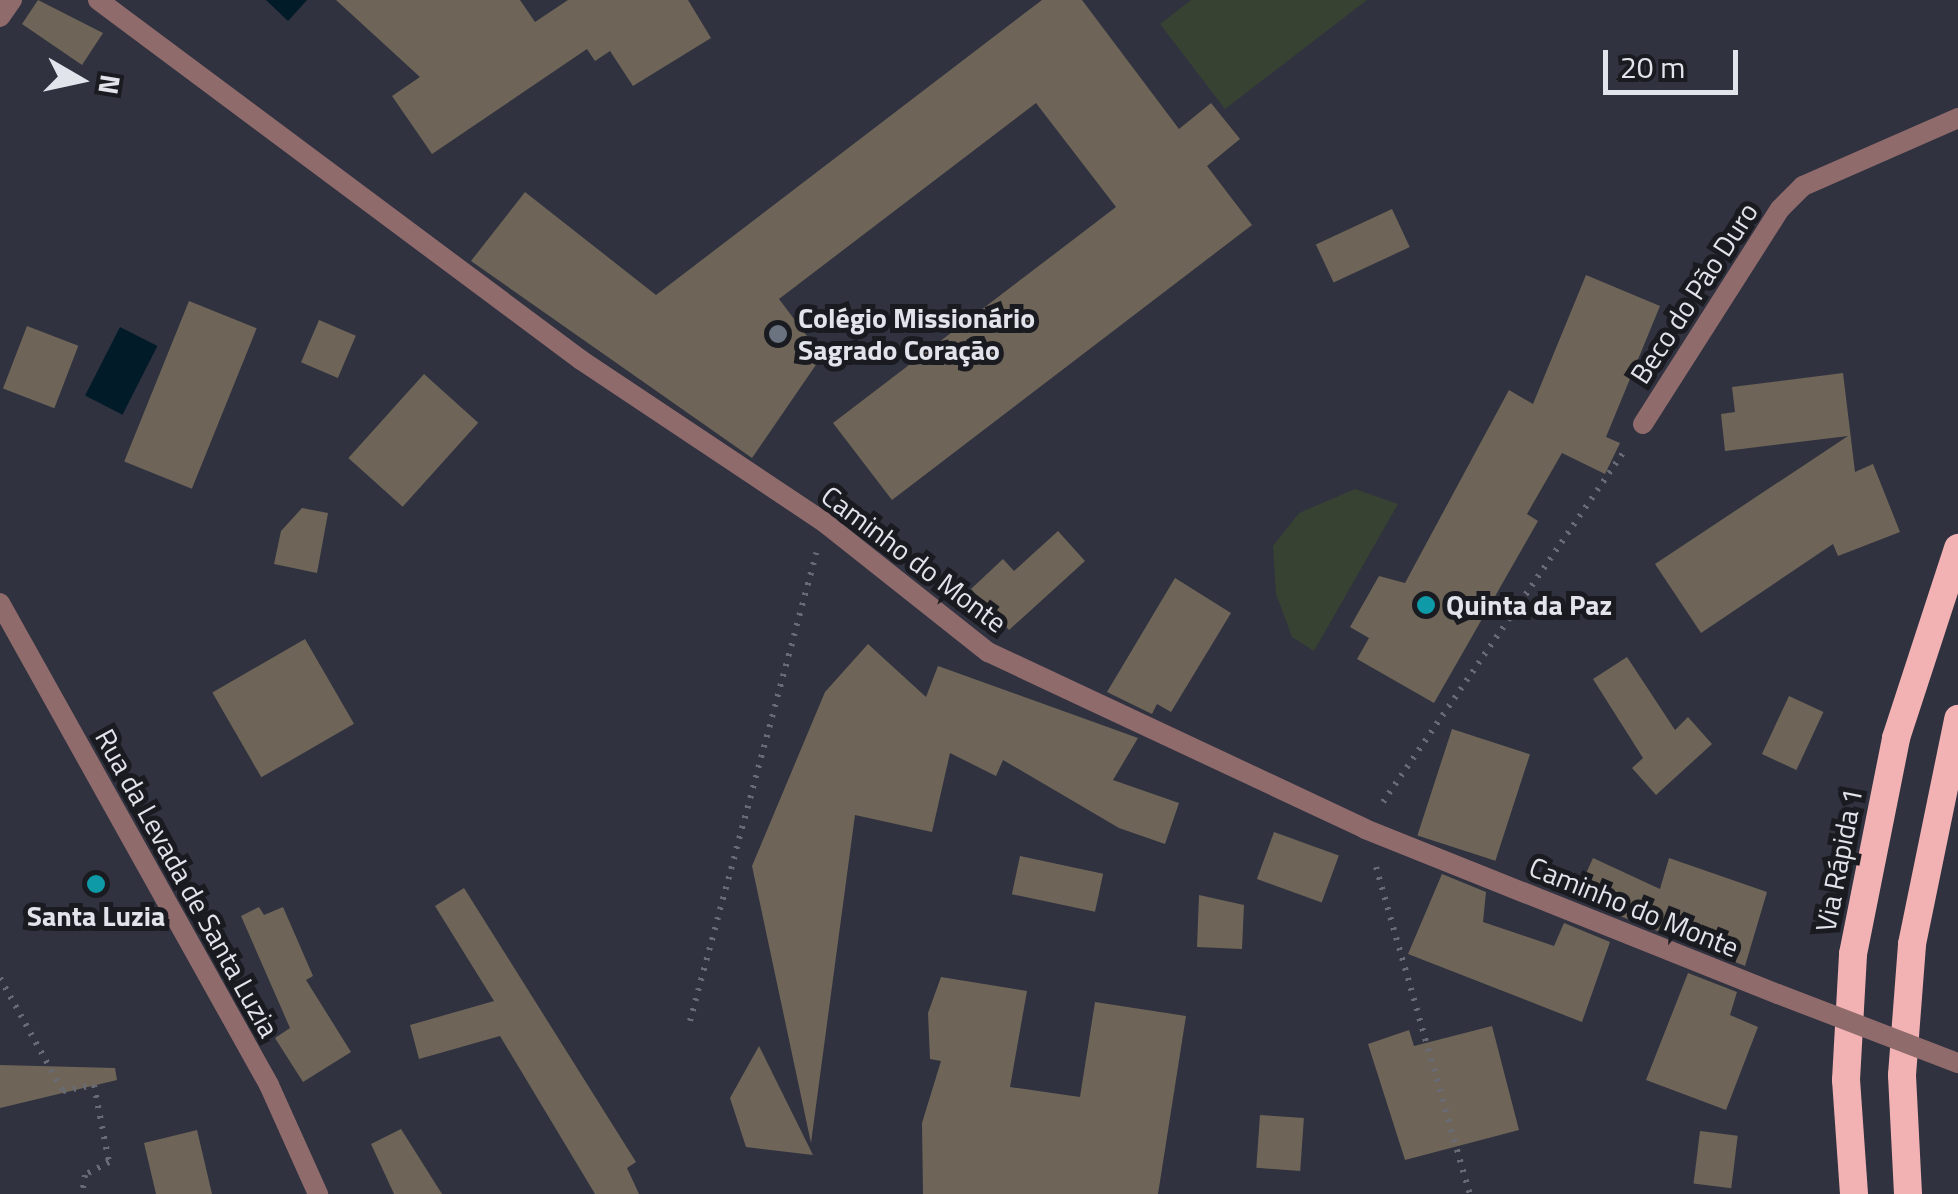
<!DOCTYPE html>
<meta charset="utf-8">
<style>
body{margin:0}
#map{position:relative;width:1958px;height:1194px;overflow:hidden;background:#30323f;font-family:"Titillium Web",sans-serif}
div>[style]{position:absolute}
.green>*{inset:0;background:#374233}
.water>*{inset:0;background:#011b29;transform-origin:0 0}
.building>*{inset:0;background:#6e6558;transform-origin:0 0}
.path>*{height:6px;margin-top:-3px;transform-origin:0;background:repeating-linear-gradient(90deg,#686a75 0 2.5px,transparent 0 10.5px)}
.minor>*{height:20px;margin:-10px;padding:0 10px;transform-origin:10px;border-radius:10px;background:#906b6c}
.trunk>*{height:28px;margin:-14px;padding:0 14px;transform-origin:14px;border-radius:14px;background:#f2b2b3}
.minor-bridge>*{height:20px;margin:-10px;padding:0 10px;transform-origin:10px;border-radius:10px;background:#906b6c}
.dots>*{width:28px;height:28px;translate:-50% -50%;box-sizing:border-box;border:5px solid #191b20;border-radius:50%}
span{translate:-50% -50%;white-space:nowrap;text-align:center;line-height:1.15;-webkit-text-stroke:10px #191b20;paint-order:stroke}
.street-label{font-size:28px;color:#e2e4ec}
.poi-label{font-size:28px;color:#e2e4ec;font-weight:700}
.left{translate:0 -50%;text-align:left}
.north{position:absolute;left:30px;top:30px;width:100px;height:100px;-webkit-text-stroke:8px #191b20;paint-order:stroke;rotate:99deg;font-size:28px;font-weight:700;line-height:40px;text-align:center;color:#e2e4ec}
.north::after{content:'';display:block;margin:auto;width:35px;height:45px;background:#e2e4ec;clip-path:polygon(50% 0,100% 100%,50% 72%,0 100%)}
.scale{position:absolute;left:1603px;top:50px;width:135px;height:45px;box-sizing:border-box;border:5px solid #e2e4ec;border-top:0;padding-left:12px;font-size:30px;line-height:35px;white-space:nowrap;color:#e2e4ec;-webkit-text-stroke:8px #191b20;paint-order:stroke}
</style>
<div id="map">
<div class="green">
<i style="clip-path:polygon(1191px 0,1367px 0,1225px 109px,1160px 24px)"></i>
<i style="clip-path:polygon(1355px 489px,1398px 504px,1314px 651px,1292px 637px,1276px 594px,1273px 546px,1299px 513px)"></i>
</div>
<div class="water">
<i style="clip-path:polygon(266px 0,307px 0,288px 21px)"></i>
<i style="left:120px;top:327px;width:42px;height:77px;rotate:27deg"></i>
</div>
<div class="building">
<i style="clip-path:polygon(38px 0,103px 33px,82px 65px,22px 24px)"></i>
<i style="clip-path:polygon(336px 0,520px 0,535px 22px,568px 0,688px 0,711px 38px,633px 86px,610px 51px,595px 61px,587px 49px,432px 154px,392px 96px,420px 77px)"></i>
<i style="clip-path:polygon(1042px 0,1082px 0,1179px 129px,1211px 103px,1240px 139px,1207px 166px,1252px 225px,892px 500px,833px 423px,1116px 207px,1036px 103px,779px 299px,822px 356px,752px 458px,471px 261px,525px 192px,656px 295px)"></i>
<i style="left:1392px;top:209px;width:42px;height:84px;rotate:65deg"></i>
<i style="clip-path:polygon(1586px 275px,1660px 306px,1606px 437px,1620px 443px,1605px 474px,1562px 453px,1527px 514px,1538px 521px,1434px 703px,1357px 659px,1369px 638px,1350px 627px,1379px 576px,1405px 583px,1509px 390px,1533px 404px)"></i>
<i style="left:189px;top:301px;width:73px;height:173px;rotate:22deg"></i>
<i style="left:319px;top:320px;width:40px;height:46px;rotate:23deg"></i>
<i style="left:27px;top:326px;width:55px;height:67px;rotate:21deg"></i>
<i style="clip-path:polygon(1843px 373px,1855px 472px,1873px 464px,1900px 532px,1838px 556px,1833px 544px,1701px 633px,1655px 564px,1848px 436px,1725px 451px,1721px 414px,1735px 412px,1732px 387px)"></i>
<i style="left:424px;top:374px;width:73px;height:113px;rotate:42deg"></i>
<i style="clip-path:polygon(302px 508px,328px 513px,317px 573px,274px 564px,281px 531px)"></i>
<i style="clip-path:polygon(1058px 531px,1085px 561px,1009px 630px,971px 589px,1003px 559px,1014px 571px)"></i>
<i style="clip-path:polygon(1175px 578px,1231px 613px,1171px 712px,1157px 704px,1152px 714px,1107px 692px)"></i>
<i style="left:305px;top:639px;width:98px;height:107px;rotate:60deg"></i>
<i style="clip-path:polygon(868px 644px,926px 697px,938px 666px,1138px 738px,1113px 780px,1179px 803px,1165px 844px,1119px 828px,1003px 760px,996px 776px,950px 753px,932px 832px,855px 815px,811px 1143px,752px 866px,825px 692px)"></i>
<i style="clip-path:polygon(1627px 657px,1675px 730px,1688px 717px,1712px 744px,1656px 795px,1632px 768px,1643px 758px,1593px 679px)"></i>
<i style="left:1789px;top:696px;width:38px;height:64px;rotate:25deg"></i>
<i style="left:1452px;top:729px;width:82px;height:112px;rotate:18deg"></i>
<i style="left:1274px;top:832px;width:69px;height:50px;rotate:20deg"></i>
<i style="left:1020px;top:856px;width:85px;height:39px;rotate:12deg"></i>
<i style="clip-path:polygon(1593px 858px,1660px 889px,1669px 858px,1767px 892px,1745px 966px,1575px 898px)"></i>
<i style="clip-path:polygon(1442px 874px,1486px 892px,1483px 922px,1554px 946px,1564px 923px,1610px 942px,1582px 1022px,1408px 954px)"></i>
<i style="clip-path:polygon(464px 888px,636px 1162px,627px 1168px,639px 1194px,595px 1194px,500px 1036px,419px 1059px,410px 1025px,494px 1001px,435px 906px)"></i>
<i style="clip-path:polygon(1199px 895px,1244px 905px,1242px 949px,1197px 947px)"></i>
<i style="clip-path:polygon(259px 907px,264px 915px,283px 907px,313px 976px,306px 980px,351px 1052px,303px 1082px,275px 1038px,290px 1028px,241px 916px)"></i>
<i style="clip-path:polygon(1688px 973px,1737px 992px,1730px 1015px,1758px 1027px,1726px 1110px,1646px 1080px)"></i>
<i style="clip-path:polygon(941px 977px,1027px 991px,1010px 1087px,1080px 1097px,1095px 1002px,1186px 1016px,1158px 1194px,923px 1194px,922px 1123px,941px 1061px,930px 1059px,928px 1013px)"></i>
<i style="clip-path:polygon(1492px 1026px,1519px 1130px,1405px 1160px,1368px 1044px,1409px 1030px,1414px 1046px)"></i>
<i style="clip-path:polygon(759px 1046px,813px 1155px,746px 1147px,730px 1098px)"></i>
<i style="clip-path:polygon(0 1065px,115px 1068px,117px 1080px,0 1108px)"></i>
<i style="left:1260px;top:1115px;width:44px;height:53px;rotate:4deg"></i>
<i style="clip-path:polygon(401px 1129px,442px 1194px,394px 1194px,371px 1144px)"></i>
<i style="clip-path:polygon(197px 1130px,212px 1194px,156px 1194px,144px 1143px)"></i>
<i style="left:1700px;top:1131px;width:38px;height:53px;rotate:7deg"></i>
</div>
<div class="path">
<i style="left:1383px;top:802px;width:427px;rotate:-55.5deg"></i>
<i style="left:1376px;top:867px;width:340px;rotate:74deg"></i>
<i style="left:0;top:978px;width:129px;rotate:60.9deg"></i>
<i style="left:63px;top:1091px;width:32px;rotate:-11deg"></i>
<i style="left:94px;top:1085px;width:78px;rotate:79deg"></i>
<i style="left:109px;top:1162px;width:27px;rotate:152deg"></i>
<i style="left:85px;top:1175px;width:19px;rotate:99deg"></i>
<i style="left:690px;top:1021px;width:485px;rotate:-74.9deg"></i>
</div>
<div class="minor">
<i style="left:98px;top:0;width:602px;rotate:36.7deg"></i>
<i style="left:581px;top:360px;width:293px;rotate:33.7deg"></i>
<i style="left:825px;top:523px;width:208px;rotate:38.4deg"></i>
<i style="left:988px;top:652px;width:416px;rotate:25.1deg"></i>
<i style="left:1365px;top:829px;width:445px;rotate:21.8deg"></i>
<i style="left:0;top:17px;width:21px;rotate:-55deg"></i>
<i style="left:1643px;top:424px;width:255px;rotate:-57.5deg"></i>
<i style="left:1780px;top:209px;width:33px;rotate:-45deg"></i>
<i style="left:1803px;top:186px;width:169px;rotate:-23.7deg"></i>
<i style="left:0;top:603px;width:552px;rotate:60.83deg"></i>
<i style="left:269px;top:1085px;width:120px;rotate:65.8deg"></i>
</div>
<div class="trunk">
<i style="left:1854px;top:1194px;width:114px;rotate:-94deg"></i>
<i style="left:1846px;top:1080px;width:126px;rotate:-86.8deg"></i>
<i style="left:1853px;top:954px;width:220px;rotate:-78.7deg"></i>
<i style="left:1896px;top:738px;width:200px;rotate:-71.9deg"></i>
<i style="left:1908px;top:1194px;width:119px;rotate:-92.9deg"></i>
<i style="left:1902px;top:1075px;width:131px;rotate:-85.6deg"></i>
<i style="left:1912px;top:944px;width:230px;rotate:-78.4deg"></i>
</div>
<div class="minor-bridge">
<i style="left:1778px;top:994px;width:193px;rotate:21deg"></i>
</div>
<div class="dots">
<i style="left:778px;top:334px;background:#6b7280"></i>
<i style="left:1426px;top:605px;background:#0f9aa8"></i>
<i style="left:96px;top:884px;background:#0f9aa8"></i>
</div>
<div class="street-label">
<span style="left:1694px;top:293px;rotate:-57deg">Beco do Pão Duro</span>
<span style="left:914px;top:559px;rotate:37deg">Caminho do Monte</span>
<span style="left:1839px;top:860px;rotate:-79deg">Via Rápida 1</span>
<span style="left:187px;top:883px;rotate:61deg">Rua da Levada de Santa Luzia</span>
<span style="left:1634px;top:907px;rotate:22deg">Caminho do Monte</span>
</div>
<div class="poi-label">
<span class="left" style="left:798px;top:334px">Colégio Missionário<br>Sagrado Coração</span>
<span class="left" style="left:1446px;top:605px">Quinta da Paz</span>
<span style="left:96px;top:916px">Santa Luzia</span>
</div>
<div class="north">N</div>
<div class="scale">20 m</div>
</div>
